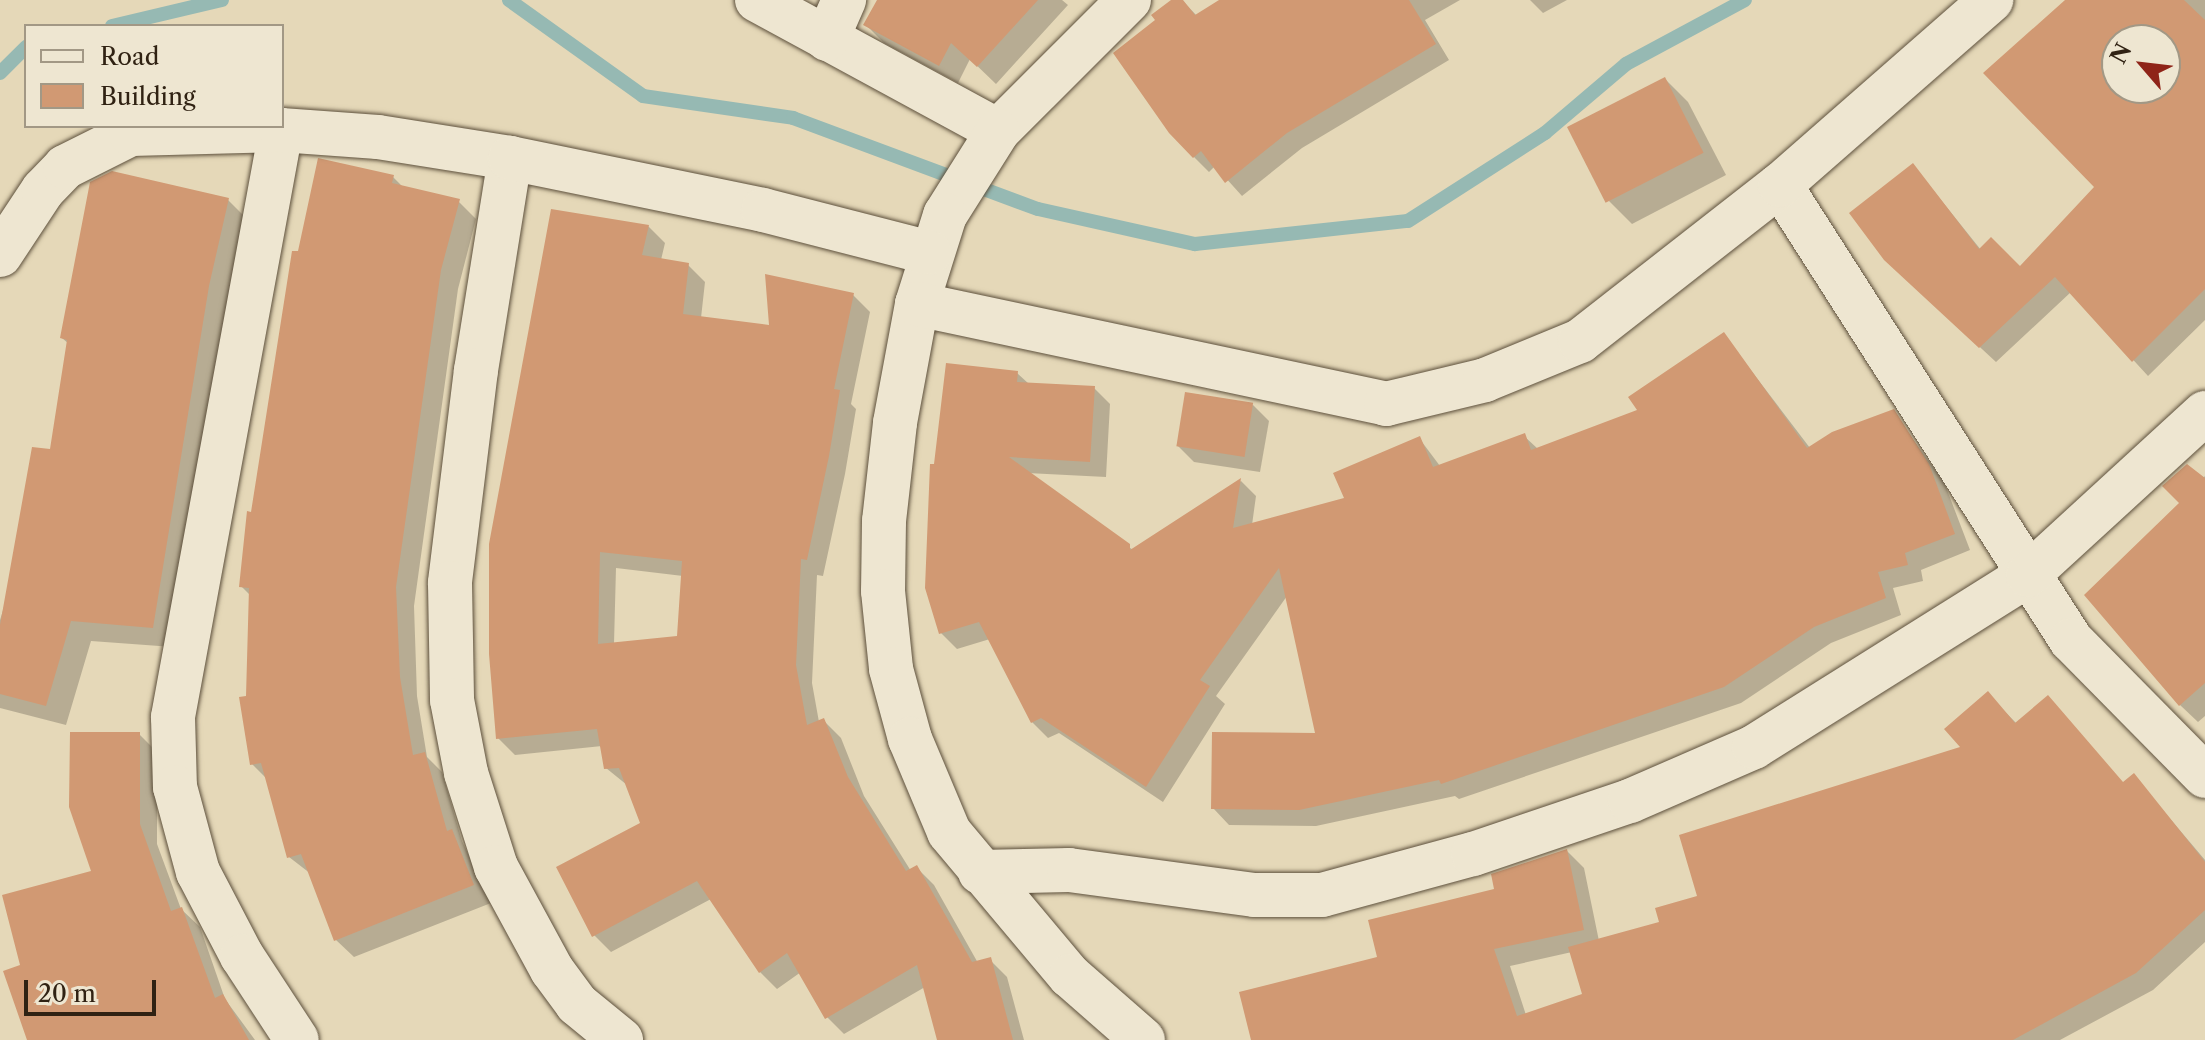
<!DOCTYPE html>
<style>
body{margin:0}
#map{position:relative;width:2205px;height:1040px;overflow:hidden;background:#e5d8b8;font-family:"Libre Caslon Text",serif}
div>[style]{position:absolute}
.shadow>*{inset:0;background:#0003}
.stream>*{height:14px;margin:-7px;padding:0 7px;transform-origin:7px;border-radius:7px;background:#96b9b3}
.building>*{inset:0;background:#d19973;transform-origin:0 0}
.roads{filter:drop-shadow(0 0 2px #5d503c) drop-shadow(0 0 2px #5d503c)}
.street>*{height:44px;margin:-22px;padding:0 22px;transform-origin:22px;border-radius:22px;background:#eee6d1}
span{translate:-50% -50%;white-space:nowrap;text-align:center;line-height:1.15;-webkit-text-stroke:6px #eee6d1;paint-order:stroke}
.legend{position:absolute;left:24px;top:24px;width:260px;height:104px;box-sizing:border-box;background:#eee6d1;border:2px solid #a29885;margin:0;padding:10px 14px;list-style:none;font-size:24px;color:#302213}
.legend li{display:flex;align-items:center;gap:16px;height:40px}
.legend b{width:40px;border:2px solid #a29885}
.north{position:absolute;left:2101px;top:24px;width:80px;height:80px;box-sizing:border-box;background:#eee6d1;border:2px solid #a29885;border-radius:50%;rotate:298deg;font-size:22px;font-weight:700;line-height:32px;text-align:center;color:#302213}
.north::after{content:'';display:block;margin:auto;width:28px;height:36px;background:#8f2418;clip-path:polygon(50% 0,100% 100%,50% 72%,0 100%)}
.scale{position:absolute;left:24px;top:980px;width:132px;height:36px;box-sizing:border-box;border:4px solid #302213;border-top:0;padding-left:10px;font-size:24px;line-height:28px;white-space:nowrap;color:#302213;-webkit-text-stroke:6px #eee6d1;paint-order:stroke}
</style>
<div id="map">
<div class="shadow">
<i style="clip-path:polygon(880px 0,1062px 0,1068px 5px,996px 84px,970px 59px,958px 83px,884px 43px,866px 25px)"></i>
<i style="clip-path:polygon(1174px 0,1182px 0,1197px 16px,1224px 0,1460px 0,1425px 20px,1449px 60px,1302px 148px,1242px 196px,1215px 166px,1209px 172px,1194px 157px,1115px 54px,1158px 21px)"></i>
<i style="clip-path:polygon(1530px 0,1567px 0,1543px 13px)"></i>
<i style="clip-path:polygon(evenodd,2065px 0,2205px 0,2205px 320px,2148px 376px,2071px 292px,1996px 362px,1902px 275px,1913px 165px,1981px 250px,2021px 269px,2097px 187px,2065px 0,2117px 40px,2165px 40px,2165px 88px,2117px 88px,2117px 40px)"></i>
<i style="clip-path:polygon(1665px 79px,1688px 102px,1726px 175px,1632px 224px,1609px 201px)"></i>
<i style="clip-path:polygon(393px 177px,404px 188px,458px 201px,476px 219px,458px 289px,414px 606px,417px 696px,427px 757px,442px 772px,462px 841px,491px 903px,354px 957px,336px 940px,311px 874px,289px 857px,268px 780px,252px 764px,251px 596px,241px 586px,300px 254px)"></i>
<i style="clip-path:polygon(228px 200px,248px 220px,173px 647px,91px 641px,66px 725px,0 708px,0 620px,52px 452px,69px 344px,62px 338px)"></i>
<i style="clip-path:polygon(evenodd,648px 226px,665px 243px,661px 260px,688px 265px,705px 282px,701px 318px,771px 327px,853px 295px,870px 312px,851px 404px,856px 409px,845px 474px,823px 576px,817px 575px,812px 683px,819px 722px,824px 721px,841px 738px,864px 796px,911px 871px,917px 868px,934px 885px,978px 963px,990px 960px,1007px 977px,1024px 1040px,939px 1040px,925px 987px,844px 1034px,827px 1017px,801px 972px,777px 989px,760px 972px,711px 899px,611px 952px,594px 935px,642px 824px,627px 785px,606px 768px,602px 746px,515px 755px,498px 738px,648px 226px,616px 568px,683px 576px,678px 638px,614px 644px,616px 568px)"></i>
<i style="clip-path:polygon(1724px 335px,1810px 448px,1893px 412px,1944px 482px,1970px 550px,1921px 570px,1923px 581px,1893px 588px,1901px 615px,1831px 643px,1741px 703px,1459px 799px,1455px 796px,1316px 826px,1229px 825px,1213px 808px,1318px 736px,1287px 596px,1216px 696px,1225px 704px,1163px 802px,1059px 733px,1048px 738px,1032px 722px,990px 639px,957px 649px,941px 633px,936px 466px,1017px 373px,1029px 384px,1094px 388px,1110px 404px,1106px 477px,1027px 473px,1133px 550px,1241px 481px,1256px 496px,1252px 525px,1347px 499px,1419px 438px,1440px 466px,1524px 436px,1538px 449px,1640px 411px)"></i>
<i style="clip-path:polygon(1253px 405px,1269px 421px,1260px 472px,1194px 462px,1178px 446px)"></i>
<i style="clip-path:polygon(2205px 476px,2205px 716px,2198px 722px,2180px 705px,2182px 503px)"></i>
<i style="clip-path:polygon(evenodd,1988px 694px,2017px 724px,2124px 784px,2134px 776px,2205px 860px,2205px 942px,2153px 990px,2060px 1040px,1253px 1040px,1379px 959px,1567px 851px,1584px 868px,1599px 941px,1662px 924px,1699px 897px,1963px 748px,1988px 694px,1572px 952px,1585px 995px,1526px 1015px,1510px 966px,1572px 952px)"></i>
<i style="clip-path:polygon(139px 734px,157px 752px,157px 844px,181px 909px,200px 927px,225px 999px,255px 1040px,29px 1040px,23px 966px,94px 872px)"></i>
</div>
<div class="stream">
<i style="left:509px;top:0;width:165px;rotate:35.6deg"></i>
<i style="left:643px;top:96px;width:152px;rotate:8.3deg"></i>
<i style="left:793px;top:118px;width:261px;rotate:20.4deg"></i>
<i style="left:1038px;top:209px;width:161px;rotate:12.6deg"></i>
<i style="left:1195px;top:244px;width:214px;rotate:-6.2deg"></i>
<i style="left:1408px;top:221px;width:163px;rotate:-32.7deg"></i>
<i style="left:1545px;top:133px;width:106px;rotate:-40.4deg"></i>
<i style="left:1626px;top:64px;width:135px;rotate:-28.3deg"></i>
<i style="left:112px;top:26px;width:113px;rotate:-13.3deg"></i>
<i style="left:0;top:73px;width:37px;rotate:-45deg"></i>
</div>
<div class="building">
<i style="clip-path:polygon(877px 0,1038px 0,977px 67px,951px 43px,939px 66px,863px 25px)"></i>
<i style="clip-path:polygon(1171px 0,1183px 0,1195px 15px,1219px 0,1409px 0,1436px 44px,1287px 133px,1225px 183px,1201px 151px,1193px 158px,1169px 133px,1113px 53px,1155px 20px,1151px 15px)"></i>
<i style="clip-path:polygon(evenodd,2065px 0,2184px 0,2205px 20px,2205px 289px,2132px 362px,2055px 277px,1979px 348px,1884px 260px,1849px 213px,1913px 163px,1979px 249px,1991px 237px,2020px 266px,2094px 187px,1983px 73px,2065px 0,2117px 40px,2165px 40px,2165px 88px,2117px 88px,2117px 40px)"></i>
<i style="left:1665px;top:77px;width:85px;height:110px;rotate:63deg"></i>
<i style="clip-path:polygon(318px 158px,394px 175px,392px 183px,460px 199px,441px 270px,396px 587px,400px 677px,413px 755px,425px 752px,447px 831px,452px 829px,474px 885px,334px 941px,301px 854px,287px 858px,261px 763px,250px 765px,239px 697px,246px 696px,249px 588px,239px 587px,247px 511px,251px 512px,292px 251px,298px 251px)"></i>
<i style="clip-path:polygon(112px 171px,229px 198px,209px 286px,153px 628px,71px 621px,46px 706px,0 694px,0 625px,32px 447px,50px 449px,67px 340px,60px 338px,90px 182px)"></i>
<i style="clip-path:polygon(evenodd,551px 209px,649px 225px,642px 255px,689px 263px,683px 314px,769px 325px,765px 274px,854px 293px,834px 389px,840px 390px,829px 456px,807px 560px,801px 559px,796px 665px,807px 725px,824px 718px,848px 777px,906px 871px,917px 865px,972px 962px,991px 957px,1013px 1040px,937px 1040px,917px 965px,825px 1019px,787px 953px,759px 973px,697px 881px,592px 937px,556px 867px,640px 823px,619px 768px,604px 769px,597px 729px,496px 739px,489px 654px,489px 544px,551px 209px,600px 552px,682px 561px,677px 636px,598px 644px,600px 552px)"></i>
<i style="clip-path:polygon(1724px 332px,1807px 448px,1832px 432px,1894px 409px,1929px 464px,1955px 534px,1905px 553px,1908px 565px,1878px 572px,1886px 598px,1814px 627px,1724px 687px,1441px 784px,1439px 780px,1299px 810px,1211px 809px,1212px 732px,1315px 733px,1279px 568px,1200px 680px,1210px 686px,1146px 787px,1041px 718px,1031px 723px,979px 622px,939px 634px,925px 588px,930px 464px,934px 464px,946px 363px,1018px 371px,1017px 382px,1095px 386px,1090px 462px,1009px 457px,1130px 544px,1130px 550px,1241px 478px,1233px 528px,1344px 498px,1333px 473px,1420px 436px,1433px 467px,1525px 433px,1531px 450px,1637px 410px,1628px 397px)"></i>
<i style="left:1185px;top:392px;width:69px;height:55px;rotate:9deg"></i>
<i style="clip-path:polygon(2187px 464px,2205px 478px,2205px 683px,2179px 706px,2084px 595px,2179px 503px,2162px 486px)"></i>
<i style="clip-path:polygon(1988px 691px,2015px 723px,2048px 695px,2123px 782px,2134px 773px,2205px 862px,2205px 910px,2136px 973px,2013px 1040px,1251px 1040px,1239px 992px,1377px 957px,1368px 920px,1494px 889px,1491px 874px,1567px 849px,1584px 930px,1494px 949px,1517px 1016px,1582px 994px,1568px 947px,1659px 922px,1655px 908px,1697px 896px,1679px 835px,1960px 747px,1944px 729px)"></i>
<i style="clip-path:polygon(70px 732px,140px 732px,140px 824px,171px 911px,182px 907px,215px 998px,223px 994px,249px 1040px,27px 1040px,3px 971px,20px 965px,2px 895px,91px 871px,69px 807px)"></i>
</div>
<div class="roads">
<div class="street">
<i style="left:757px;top:0;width:274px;rotate:28.5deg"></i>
<i style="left:1129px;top:0;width:185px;rotate:135deg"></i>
<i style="left:998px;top:131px;width:99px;rotate:122.2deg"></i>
<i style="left:945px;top:215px;width:93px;rotate:107.5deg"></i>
<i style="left:917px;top:304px;width:121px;rotate:100.5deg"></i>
<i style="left:895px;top:423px;width:99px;rotate:96.4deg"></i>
<i style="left:884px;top:521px;width:70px;rotate:90.8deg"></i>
<i style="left:883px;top:591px;width:78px;rotate:84.1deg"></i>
<i style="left:891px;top:669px;width:73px;rotate:74.8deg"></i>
<i style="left:910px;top:739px;width:101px;rotate:67.2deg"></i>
<i style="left:949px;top:832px;width:188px;rotate:50deg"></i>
<i style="left:1070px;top:976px;width:97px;rotate:41.2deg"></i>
<i style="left:827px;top:39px;width:43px;rotate:-66.4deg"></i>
<i style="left:281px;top:130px;width:597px;rotate:100.43deg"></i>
<i style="left:173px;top:717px;width:70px;rotate:88.4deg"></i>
<i style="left:175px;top:787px;width:88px;rotate:74.9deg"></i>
<i style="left:198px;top:872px;width:95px;rotate:62.4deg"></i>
<i style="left:242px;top:956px;width:100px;rotate:56.8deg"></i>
<i style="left:510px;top:158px;width:215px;rotate:99.1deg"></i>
<i style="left:476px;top:370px;width:215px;rotate:97deg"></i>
<i style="left:450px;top:583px;width:117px;rotate:89deg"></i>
<i style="left:452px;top:700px;width:74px;rotate:79.1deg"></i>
<i style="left:466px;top:773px;width:99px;rotate:72.3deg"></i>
<i style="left:496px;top:867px;width:117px;rotate:61.5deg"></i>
<i style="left:552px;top:970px;width:42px;rotate:53.7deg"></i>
<i style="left:577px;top:1004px;width:57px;rotate:39.3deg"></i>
<i style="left:1780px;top:185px;width:540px;rotate:57.4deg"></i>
<i style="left:2071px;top:640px;width:191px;rotate:45.4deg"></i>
<i style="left:0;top:255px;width:78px;rotate:-56.5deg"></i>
<i style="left:43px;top:190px;width:32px;rotate:-46deg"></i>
<i style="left:65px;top:167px;width:74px;rotate:-26.6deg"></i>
<i style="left:131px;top:134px;width:150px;rotate:-1.5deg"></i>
<i style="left:281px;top:130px;width:97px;rotate:4.1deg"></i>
<i style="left:378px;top:137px;width:134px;rotate:9deg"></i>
<i style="left:510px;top:158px;width:258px;rotate:11.6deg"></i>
<i style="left:763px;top:210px;width:172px;rotate:14.4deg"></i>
<i style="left:917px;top:304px;width:480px;rotate:12deg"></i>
<i style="left:1386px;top:404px;width:102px;rotate:-13.6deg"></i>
<i style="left:1485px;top:380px;width:103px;rotate:-22.3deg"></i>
<i style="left:1580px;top:341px;width:254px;rotate:-38deg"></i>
<i style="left:1780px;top:185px;width:281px;rotate:-41.2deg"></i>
<i style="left:980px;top:872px;width:89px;rotate:-1.3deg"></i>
<i style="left:1069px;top:870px;width:187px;rotate:7.7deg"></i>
<i style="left:1254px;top:895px;width:68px"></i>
<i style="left:1322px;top:895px;width:156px;rotate:-15.2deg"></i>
<i style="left:1473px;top:854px;width:166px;rotate:-18.7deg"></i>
<i style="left:1630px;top:801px;width:135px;rotate:-23.5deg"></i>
<i style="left:1754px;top:747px;width:324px;rotate:-32.1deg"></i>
<i style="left:2028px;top:575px;width:240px;rotate:-42.5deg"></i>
</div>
</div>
<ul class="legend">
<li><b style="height:10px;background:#eee6d1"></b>Road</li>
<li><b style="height:22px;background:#d19973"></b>Building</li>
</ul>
<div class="north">N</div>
<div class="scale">20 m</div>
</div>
